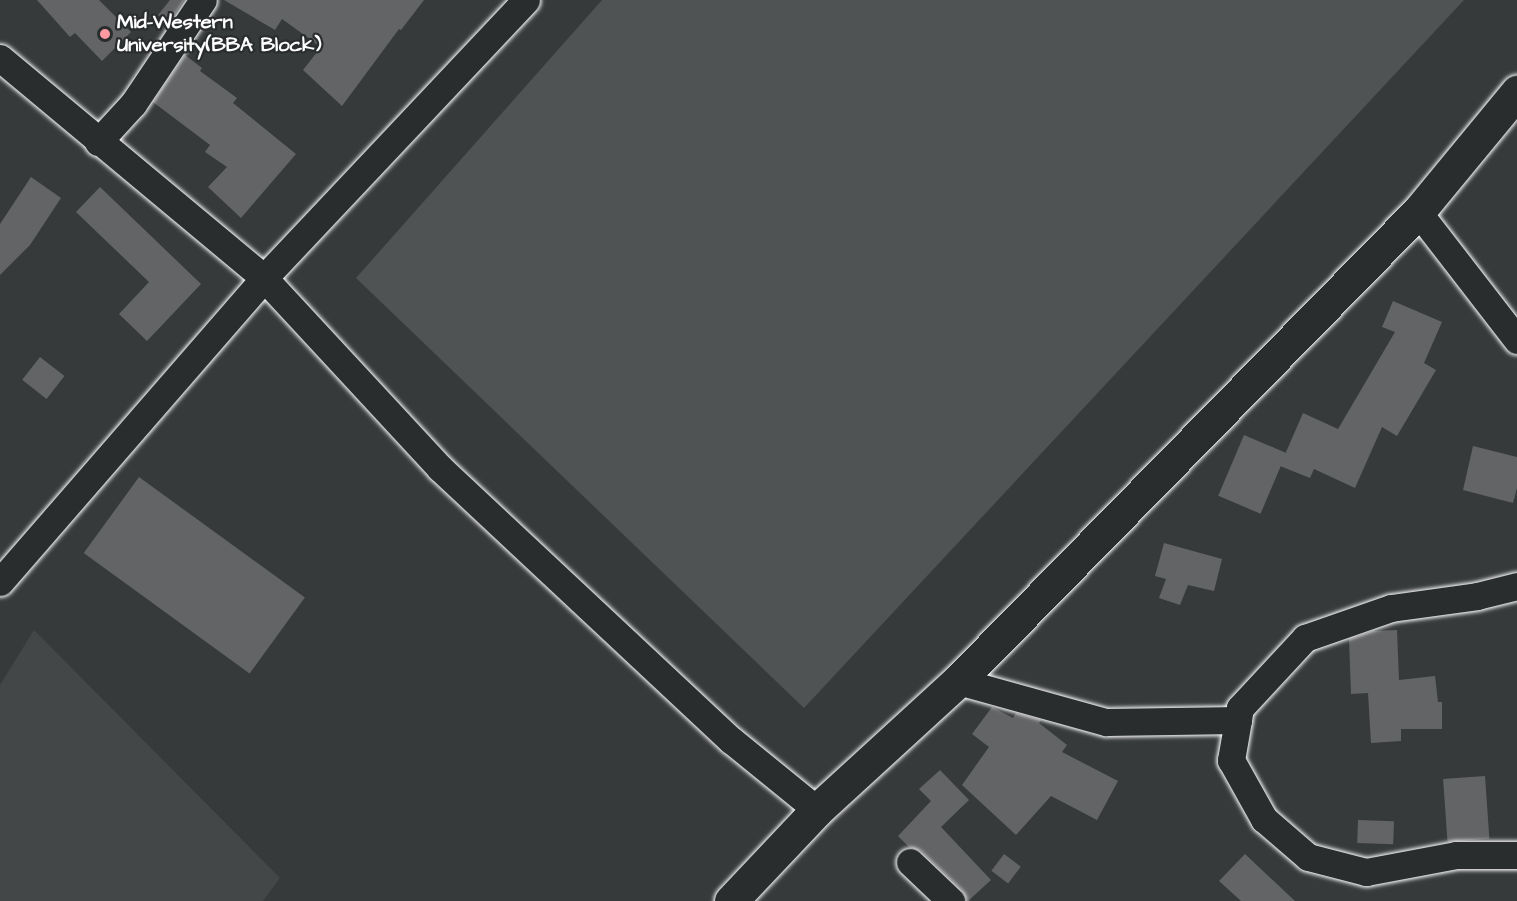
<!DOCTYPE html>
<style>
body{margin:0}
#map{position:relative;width:1517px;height:901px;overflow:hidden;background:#373a3b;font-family:"Architects Daughter",sans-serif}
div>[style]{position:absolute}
.built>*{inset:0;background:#444748}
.green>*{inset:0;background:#505354}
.building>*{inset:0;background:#636465;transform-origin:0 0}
.roads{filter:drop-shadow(0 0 2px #fff) drop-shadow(0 0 2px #fff)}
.street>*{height:27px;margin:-13.5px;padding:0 13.5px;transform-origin:13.5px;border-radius:13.5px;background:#2a2d2e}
.secondary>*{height:33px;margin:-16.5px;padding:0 16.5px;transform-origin:16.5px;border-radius:16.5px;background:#2a2d2e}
.dots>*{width:16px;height:16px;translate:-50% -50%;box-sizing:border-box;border:3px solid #2a2d2e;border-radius:50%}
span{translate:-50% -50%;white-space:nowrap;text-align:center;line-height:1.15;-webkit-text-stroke:4.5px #2a2d2e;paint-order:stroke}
.poi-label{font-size:20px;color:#fff;font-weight:700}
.left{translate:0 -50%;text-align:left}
</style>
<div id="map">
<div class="built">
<i style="clip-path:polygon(34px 630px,280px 878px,263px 901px,0 901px,0 685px)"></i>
</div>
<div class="green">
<i style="clip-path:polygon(602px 0,1464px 0,804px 708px,356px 278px)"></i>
</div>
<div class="building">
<i style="clip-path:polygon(37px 0,99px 0,131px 32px,102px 61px,75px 33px,70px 37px)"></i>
<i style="clip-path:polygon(170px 0,184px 0,169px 23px,158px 15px)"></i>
<i style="clip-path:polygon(224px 0,424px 0,401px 30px,399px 29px,342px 106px,303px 70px,321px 47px,282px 19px,275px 30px)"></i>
<i style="clip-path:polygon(185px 55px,202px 68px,200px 71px,237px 98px,233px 103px,296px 154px,241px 218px,208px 187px,227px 167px,205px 152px,210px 145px,153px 102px)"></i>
<i style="clip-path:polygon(31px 177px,61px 198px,30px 245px,0 275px,0 224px)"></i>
<i style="clip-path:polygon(100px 187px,201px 284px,147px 341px,119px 314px,149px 282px,76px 212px)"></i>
<i style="clip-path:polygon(1393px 301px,1442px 322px,1424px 363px,1436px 370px,1397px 436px,1382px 427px,1355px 488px,1314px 469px,1310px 478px,1280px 466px,1303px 413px,1338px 429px,1395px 332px,1382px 327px)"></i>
<i style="left:40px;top:357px;width:31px;height:29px;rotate:38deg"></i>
<i style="left:1244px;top:435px;width:46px;height:66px;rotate:23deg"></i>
<i style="clip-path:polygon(1473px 446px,1517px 457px,1517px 488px,1513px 503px,1463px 490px)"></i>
<i style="left:139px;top:477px;width:205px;height:94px;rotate:36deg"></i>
<i style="clip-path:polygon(1164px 543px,1222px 559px,1214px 591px,1188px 585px,1180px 605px,1159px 598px,1166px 579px,1155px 576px)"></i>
<i style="clip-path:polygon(1397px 630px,1399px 680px,1435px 676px,1438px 702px,1442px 702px,1442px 729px,1401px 729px,1401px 741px,1371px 743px,1368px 693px,1351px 694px,1349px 639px,1373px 631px)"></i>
<i style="clip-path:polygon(992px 707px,1013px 718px,1016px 713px,1041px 720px,1039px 723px,1067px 745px,1062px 752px,1118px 781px,1097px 820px,1051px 796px,1016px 835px,962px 785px,989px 747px,972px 734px)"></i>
<i style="clip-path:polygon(940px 770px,969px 800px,941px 827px,991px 880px,968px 901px,962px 890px,921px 851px,909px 847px,898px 836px,931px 801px,919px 789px)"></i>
<i style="left:1485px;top:776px;width:63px;height:42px;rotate:86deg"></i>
<i style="left:1358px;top:820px;width:36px;height:23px;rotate:2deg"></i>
<i style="left:1004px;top:854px;width:21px;height:21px;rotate:37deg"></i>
<i style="clip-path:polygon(1245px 854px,1295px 901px,1241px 901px,1219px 881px)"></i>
</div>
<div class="roads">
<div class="street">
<i style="left:0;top:58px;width:344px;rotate:39.8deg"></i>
<i style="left:264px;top:278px;width:259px;rotate:47.2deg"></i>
<i style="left:440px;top:468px;width:398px;rotate:43.1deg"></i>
<i style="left:731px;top:740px;width:111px;rotate:39.1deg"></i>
<i style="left:98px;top:142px;width:52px;rotate:-47.4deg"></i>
<i style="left:133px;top:104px;width:125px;rotate:-56.1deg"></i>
<i style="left:1418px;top:212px;width:162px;rotate:52.3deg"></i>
<i style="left:0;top:582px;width:403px;rotate:-49deg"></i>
<i style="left:264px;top:278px;width:382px;rotate:-46.7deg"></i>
<i style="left:958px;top:681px;width:154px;rotate:15.5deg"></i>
<i style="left:1106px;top:722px;width:132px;rotate:-0.9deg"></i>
<i style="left:1238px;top:720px;width:41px;rotate:99.9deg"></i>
<i style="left:1231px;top:760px;width:68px;rotate:60.8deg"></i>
<i style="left:1264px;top:819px;width:58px;rotate:40.8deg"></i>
<i style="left:1308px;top:857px;width:60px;rotate:14.5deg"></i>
<i style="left:1366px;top:872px;width:92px;rotate:-10.7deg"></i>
<i style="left:1456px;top:855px;width:61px"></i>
<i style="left:1238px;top:720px;width:12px;rotate:-81deg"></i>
<i style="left:1240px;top:708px;width:96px;rotate:-47.1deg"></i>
<i style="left:1305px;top:638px;width:91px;rotate:-19.2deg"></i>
<i style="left:1391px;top:608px;width:87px;rotate:-7.9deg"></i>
<i style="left:1477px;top:596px;width:41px;rotate:-14deg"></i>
<i style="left:910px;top:862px;width:57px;rotate:43.6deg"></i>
</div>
<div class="secondary">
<i style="left:731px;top:901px;width:125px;rotate:-46.6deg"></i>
<i style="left:817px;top:810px;width:191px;rotate:-42.5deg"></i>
<i style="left:958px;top:681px;width:657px;rotate:-45.56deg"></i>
<i style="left:1418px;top:212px;width:156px;rotate:-50.5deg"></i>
</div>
</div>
<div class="dots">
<i style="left:105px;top:34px;background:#ff9aa2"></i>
</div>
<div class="poi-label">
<span class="left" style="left:117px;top:34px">Mid-Western<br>University(BBA Block)</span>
</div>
</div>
